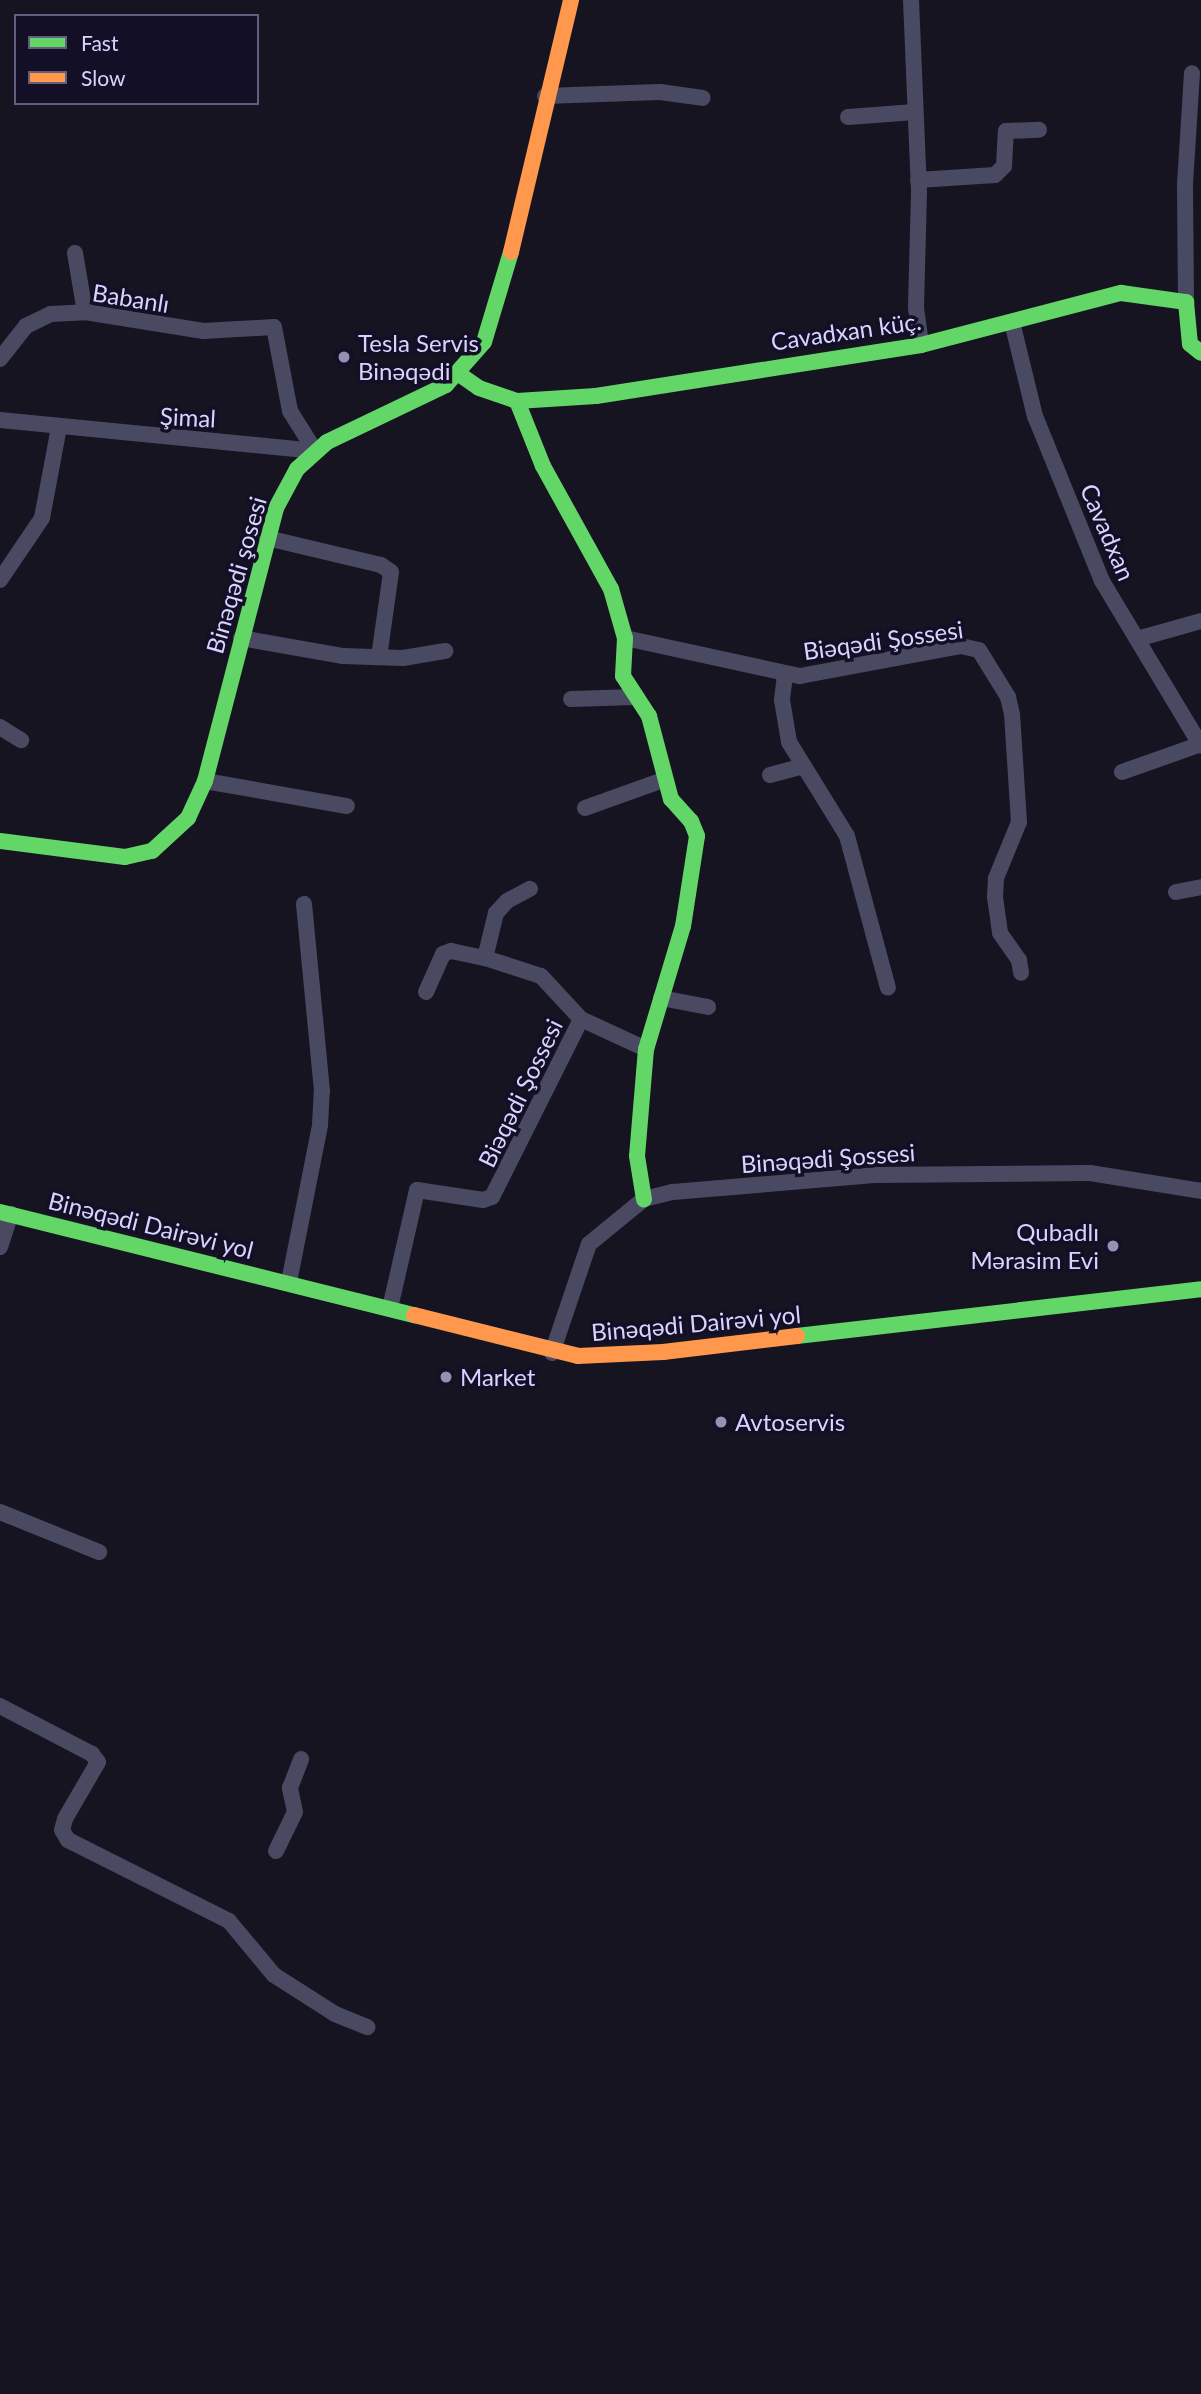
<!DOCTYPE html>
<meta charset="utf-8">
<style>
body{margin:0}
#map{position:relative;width:1201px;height:2394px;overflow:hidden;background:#161421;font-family:Lato,sans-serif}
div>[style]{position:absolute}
.street>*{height:16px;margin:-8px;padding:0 8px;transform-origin:8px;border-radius:8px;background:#4a4962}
.fast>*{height:16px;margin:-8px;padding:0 8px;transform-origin:8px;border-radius:8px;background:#63d668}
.slow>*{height:16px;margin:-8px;padding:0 8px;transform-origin:8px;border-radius:8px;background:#ff974d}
.dots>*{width:19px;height:19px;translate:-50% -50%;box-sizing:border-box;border:4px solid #130f26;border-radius:50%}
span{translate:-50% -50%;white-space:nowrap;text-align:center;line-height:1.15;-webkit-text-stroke:7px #130f26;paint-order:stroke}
.street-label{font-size:24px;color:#d9d4ff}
.poi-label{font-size:24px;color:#d9d4ff}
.left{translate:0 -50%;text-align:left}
.right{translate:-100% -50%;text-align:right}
.legend{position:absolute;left:14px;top:14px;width:245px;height:91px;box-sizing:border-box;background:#130f26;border:2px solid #625e7d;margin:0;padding:9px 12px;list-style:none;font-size:21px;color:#d9d4ff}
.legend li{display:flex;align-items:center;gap:14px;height:35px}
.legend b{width:35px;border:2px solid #625e7d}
</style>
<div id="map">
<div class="street">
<i style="left:911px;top:0;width:192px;rotate:87.6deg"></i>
<i style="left:919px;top:192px;width:116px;rotate:91.5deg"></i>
<i style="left:916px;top:308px;width:37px;rotate:82deg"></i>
<i style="left:545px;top:96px;width:115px;rotate:-2deg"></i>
<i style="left:660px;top:92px;width:43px;rotate:7.9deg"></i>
<i style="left:848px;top:117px;width:67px;rotate:-4.3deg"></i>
<i style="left:918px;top:180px;width:77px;rotate:-3.7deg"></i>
<i style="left:995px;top:175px;width:13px;rotate:-45deg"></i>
<i style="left:1004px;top:166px;width:35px;rotate:-87deg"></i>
<i style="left:1006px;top:131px;width:33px;rotate:-2deg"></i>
<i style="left:75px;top:253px;width:60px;rotate:80.4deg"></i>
<i style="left:1186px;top:302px;width:118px;rotate:-90.5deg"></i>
<i style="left:1185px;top:184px;width:111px;rotate:-86.4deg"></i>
<i style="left:1012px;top:322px;width:97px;rotate:76.3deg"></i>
<i style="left:1035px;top:416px;width:178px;rotate:67.9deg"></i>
<i style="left:1102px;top:581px;width:192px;rotate:59deg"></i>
<i style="left:0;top:359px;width:42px;rotate:-51.8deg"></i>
<i style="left:26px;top:326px;width:28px;rotate:-26deg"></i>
<i style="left:51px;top:314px;width:34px;rotate:-3deg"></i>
<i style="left:85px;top:312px;width:120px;rotate:9.1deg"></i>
<i style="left:203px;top:331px;width:71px;rotate:-3.2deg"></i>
<i style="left:274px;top:327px;width:86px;rotate:79.2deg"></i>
<i style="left:290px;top:411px;width:47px;rotate:58deg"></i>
<i style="left:0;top:420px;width:317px;rotate:5.6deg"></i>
<i style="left:267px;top:538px;width:117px;rotate:13.3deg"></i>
<i style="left:381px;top:565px;width:12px;rotate:35deg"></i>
<i style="left:391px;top:572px;width:86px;rotate:98deg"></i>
<i style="left:0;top:580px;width:75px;rotate:-55.9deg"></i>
<i style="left:42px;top:518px;width:93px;rotate:-79.4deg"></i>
<i style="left:241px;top:638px;width:104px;rotate:10deg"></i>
<i style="left:343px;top:656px;width:60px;rotate:1.9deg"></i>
<i style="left:403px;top:658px;width:43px;rotate:-9.5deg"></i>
<i style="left:625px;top:638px;width:179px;rotate:12.3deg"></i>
<i style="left:800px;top:676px;width:164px;rotate:-10.6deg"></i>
<i style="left:961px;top:646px;width:18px;rotate:13deg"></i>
<i style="left:979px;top:650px;width:55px;rotate:58.3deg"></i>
<i style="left:1008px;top:697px;width:17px;rotate:77deg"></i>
<i style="left:1012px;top:714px;width:108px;rotate:86.3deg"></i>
<i style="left:1019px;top:822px;width:61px;rotate:112.3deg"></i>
<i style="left:996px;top:878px;width:19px;rotate:93deg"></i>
<i style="left:995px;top:897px;width:36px;rotate:82deg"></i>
<i style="left:1000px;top:933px;width:33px;rotate:55deg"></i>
<i style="left:1019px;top:960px;width:13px;rotate:81deg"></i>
<i style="left:1137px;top:639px;width:66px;rotate:-15.7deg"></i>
<i style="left:785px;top:675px;width:25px;rotate:97deg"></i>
<i style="left:782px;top:700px;width:43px;rotate:80.5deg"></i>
<i style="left:789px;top:742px;width:110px;rotate:58.3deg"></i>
<i style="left:847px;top:836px;width:157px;rotate:74.9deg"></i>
<i style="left:571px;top:699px;width:63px;rotate:-1.8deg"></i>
<i style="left:0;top:727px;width:25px;rotate:32deg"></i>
<i style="left:1122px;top:772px;width:84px;rotate:-19.5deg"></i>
<i style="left:770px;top:775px;width:31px;rotate:-15deg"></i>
<i style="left:205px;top:781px;width:144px;rotate:10deg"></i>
<i style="left:585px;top:808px;width:83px;rotate:-19.7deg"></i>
<i style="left:1176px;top:892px;width:25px;rotate:-11deg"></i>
<i style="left:485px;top:958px;width:46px;rotate:-76.3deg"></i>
<i style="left:496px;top:913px;width:16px;rotate:-47deg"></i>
<i style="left:507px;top:901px;width:26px;rotate:-28deg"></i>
<i style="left:426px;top:992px;width:42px;rotate:-65.9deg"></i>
<i style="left:443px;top:954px;width:9px;rotate:-21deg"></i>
<i style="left:451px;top:951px;width:35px;rotate:12deg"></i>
<i style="left:485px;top:958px;width:59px;rotate:17.8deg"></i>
<i style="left:541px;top:976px;width:59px;rotate:47.1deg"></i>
<i style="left:581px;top:1019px;width:72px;rotate:24.8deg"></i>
<i style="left:661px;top:998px;width:48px;rotate:10.8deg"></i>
<i style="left:0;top:1247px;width:35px;rotate:-72deg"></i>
<i style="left:289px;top:1282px;width:160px;rotate:-78.8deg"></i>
<i style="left:320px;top:1125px;width:34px;rotate:-87deg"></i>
<i style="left:322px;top:1091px;width:188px;rotate:-95.5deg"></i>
<i style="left:390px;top:1308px;width:121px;rotate:-77.1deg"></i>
<i style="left:417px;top:1190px;width:67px;rotate:8.6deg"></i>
<i style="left:483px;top:1200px;width:9px;rotate:-18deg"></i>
<i style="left:492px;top:1197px;width:199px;rotate:-63.4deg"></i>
<i style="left:552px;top:1353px;width:115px;rotate:-71.3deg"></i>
<i style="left:589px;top:1244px;width:71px;rotate:-39.3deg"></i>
<i style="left:644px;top:1199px;width:30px;rotate:-14deg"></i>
<i style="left:673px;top:1192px;width:202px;rotate:-4.8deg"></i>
<i style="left:874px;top:1175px;width:216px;rotate:-0.5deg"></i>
<i style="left:1090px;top:1173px;width:112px;rotate:9.2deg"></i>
<i style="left:0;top:1512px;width:107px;rotate:22deg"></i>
<i style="left:0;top:1706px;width:104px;rotate:27.6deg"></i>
<i style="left:92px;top:1754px;width:10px;rotate:53deg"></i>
<i style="left:98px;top:1762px;width:66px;rotate:120.1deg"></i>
<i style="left:65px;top:1819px;width:11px;rotate:105deg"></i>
<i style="left:62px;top:1830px;width:12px;rotate:59deg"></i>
<i style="left:68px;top:1840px;width:180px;rotate:26.7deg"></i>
<i style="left:229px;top:1921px;width:70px;rotate:50.2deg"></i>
<i style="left:274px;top:1975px;width:72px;rotate:32.6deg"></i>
<i style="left:335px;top:2014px;width:35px;rotate:22deg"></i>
<i style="left:276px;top:1851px;width:43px;rotate:-64deg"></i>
<i style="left:295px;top:1812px;width:25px;rotate:-102deg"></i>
<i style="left:290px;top:1788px;width:31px;rotate:-69deg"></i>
</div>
<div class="fast">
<i style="left:459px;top:374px;width:24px;rotate:35deg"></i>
<i style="left:479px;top:388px;width:40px;rotate:18.9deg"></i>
<i style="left:517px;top:401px;width:79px;rotate:-3.6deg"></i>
<i style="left:596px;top:396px;width:329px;rotate:-8.9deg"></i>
<i style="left:921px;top:345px;width:207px;rotate:-14.6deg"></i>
<i style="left:1121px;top:293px;width:66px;rotate:7.9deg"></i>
<i style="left:1186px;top:302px;width:42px;rotate:84.6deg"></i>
<i style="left:1190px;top:344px;width:14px;rotate:39deg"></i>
<i style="left:517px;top:401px;width:70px;rotate:68.2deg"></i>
<i style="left:543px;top:466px;width:141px;rotate:61.1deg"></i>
<i style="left:611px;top:589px;width:51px;rotate:74.1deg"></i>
<i style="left:625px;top:638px;width:38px;rotate:93deg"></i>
<i style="left:623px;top:676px;width:48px;rotate:57deg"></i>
<i style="left:649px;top:716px;width:86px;rotate:75.2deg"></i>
<i style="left:671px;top:799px;width:30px;rotate:48deg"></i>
<i style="left:691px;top:821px;width:16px;rotate:68deg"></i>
<i style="left:697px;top:836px;width:91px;rotate:98.8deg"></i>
<i style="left:683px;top:926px;width:128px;rotate:106.7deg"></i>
<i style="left:646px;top:1049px;width:107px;rotate:94.8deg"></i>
<i style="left:637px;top:1156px;width:44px;rotate:80.8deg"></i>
<i style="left:0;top:841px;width:126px;rotate:7.3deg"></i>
<i style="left:125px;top:857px;width:28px;rotate:-13deg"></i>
<i style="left:152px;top:851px;width:49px;rotate:-42.5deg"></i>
<i style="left:188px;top:818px;width:41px;rotate:-65.3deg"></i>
<i style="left:205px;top:781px;width:282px;rotate:-75.4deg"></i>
<i style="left:276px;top:508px;width:44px;rotate:-61.7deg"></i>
<i style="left:297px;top:469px;width:40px;rotate:-42deg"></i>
<i style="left:327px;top:442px;width:132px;rotate:-25.6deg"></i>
<i style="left:446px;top:385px;width:57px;rotate:-48.5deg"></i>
<i style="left:484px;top:342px;width:94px;rotate:-73.3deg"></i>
<i style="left:0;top:1212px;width:427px;rotate:14deg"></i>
<i style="left:797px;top:1336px;width:407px;rotate:-6.6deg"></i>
</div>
<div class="slow">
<i style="left:511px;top:252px;width:259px;rotate:-76.6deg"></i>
<i style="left:414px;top:1315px;width:169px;rotate:14deg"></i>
<i style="left:578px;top:1356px;width:85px;rotate:-2.7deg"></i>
<i style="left:663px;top:1352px;width:135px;rotate:-6.8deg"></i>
</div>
<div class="dots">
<i style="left:344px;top:357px;background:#9591b1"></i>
<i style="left:1113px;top:1246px;background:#9591b1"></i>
<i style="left:446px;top:1377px;background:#9591b1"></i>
<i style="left:721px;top:1422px;background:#9591b1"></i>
</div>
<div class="street-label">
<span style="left:131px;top:298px;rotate:9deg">Babanlı</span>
<span style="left:846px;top:331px;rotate:-8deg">Cavadxan küç.</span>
<span style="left:188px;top:417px;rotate:3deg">Şimal</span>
<span style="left:1108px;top:532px;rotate:67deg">Cavadxan</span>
<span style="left:236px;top:575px;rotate:-74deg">Binəqədi şosesi</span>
<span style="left:883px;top:640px;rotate:-8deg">Biəqədi Şossesi</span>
<span style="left:520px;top:1093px;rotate:-64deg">Biəqədi Şossesi</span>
<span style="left:828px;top:1158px;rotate:-4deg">Binəqədi Şossesi</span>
<span style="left:151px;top:1225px;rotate:14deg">Binəqədi Dairəvi yol</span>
<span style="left:696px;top:1323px;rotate:-5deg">Binəqədi Dairəvi yol</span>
</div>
<div class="poi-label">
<span class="left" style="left:358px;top:357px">Tesla Servis<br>Binəqədi</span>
<span class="right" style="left:1099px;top:1246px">Qubadlı<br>Mərasim Evi</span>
<span class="left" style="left:460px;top:1377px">Market</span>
<span class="left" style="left:735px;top:1422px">Avtoservis</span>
</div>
<ul class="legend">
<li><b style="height:9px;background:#63d668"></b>Fast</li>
<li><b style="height:9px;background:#ff974d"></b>Slow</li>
</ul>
</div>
